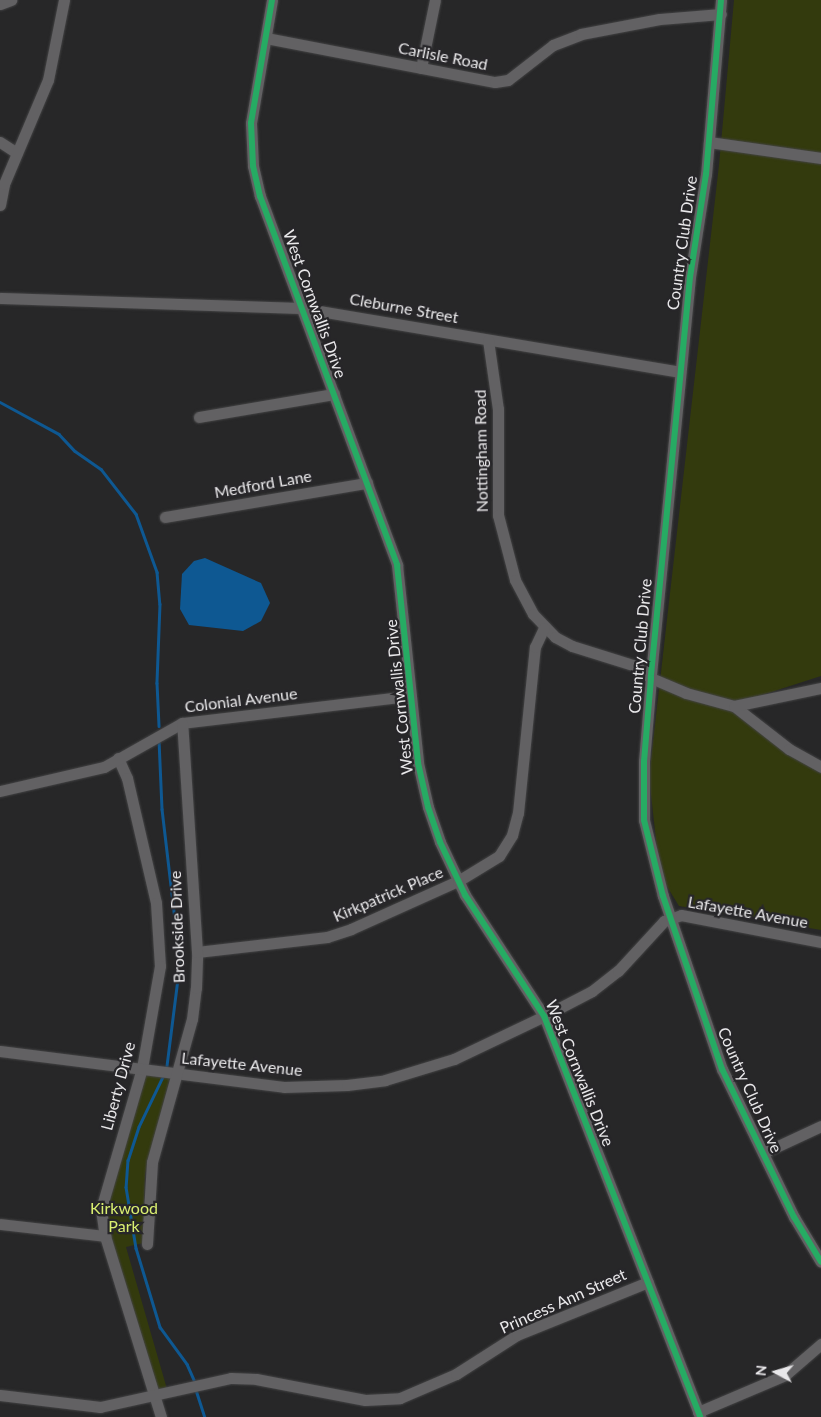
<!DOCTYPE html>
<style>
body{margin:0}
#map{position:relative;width:821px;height:1417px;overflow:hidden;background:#272728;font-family:Lato,sans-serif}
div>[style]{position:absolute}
.green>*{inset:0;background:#333a0d}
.water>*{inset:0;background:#0e5892}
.stream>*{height:2.5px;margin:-1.25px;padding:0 1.25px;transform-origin:1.25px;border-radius:1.25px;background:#0e5892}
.roads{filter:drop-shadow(0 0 1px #434344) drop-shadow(0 0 1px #434344)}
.minor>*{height:11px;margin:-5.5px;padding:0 5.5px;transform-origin:5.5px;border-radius:5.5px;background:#626163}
.cycleway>*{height:6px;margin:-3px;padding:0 3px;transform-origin:3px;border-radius:3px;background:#26ab63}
span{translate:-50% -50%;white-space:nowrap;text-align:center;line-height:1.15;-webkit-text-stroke:4.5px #272629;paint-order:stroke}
.street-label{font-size:16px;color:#e9e8ea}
.park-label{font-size:16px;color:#daef70}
.north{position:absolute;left:751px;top:1347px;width:50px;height:50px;-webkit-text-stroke:4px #272629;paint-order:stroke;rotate:276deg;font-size:14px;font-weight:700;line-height:20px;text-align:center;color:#e9e8ea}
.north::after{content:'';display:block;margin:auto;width:18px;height:22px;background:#e9e8ea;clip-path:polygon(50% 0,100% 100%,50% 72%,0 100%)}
</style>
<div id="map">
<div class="green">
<i style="clip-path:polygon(734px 0,821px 0,821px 676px,740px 702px,756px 729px,821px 771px,821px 930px,679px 906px,660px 875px,649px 777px,719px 165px)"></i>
<i style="clip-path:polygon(145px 1075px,170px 1077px,145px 1174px,143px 1243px,126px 1247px,167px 1389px,157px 1391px,107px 1231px,106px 1203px)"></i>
</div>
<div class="water">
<i style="clip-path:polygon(205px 558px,261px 583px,270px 603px,261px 621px,243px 631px,189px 625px,180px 609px,182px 574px,194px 561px)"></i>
</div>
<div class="stream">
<i style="left:0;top:402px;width:67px;rotate:28.5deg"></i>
<i style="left:59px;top:434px;width:23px;rotate:47deg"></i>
<i style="left:75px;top:451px;width:32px;rotate:35deg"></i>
<i style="left:101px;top:469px;width:57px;rotate:52.1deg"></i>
<i style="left:136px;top:514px;width:62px;rotate:70.1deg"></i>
<i style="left:157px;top:572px;width:32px;rotate:85deg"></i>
<i style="left:160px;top:604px;width:79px;rotate:92.2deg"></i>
<i style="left:157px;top:683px;width:43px;rotate:87.3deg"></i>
<i style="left:159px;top:740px;width:69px;rotate:87.5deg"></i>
<i style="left:162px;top:809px;width:155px;rotate:83.3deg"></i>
<i style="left:180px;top:963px;width:104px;rotate:97.2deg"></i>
<i style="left:163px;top:1077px;width:55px;rotate:115.6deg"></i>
<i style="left:139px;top:1127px;width:35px;rotate:108deg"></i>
<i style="left:128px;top:1160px;width:27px;rotate:94deg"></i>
<i style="left:126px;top:1187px;width:62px;rotate:80.7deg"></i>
<i style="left:136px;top:1248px;width:83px;rotate:73.1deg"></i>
<i style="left:160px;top:1327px;width:46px;rotate:53.9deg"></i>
<i style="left:187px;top:1364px;width:17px;rotate:66deg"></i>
<i style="left:196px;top:1390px;width:28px;rotate:72deg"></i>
</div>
<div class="roads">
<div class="minor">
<i style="left:272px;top:0;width:125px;rotate:99.7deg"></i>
<i style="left:251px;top:123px;width:43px;rotate:87.3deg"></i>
<i style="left:253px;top:166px;width:31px;rotate:77deg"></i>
<i style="left:260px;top:196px;width:394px;rotate:69.6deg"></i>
<i style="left:397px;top:565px;width:199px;rotate:83.9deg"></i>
<i style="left:418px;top:763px;width:45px;rotate:77.2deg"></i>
<i style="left:428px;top:807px;width:37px;rotate:71deg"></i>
<i style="left:440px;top:842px;width:59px;rotate:64.7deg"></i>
<i style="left:465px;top:895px;width:145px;rotate:56.9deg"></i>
<i style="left:544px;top:1016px;width:430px;rotate:68.7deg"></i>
<i style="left:721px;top:0;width:175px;rotate:94.9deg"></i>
<i style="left:706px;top:174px;width:104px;rotate:98.8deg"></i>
<i style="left:690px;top:277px;width:403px;rotate:95.6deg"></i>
<i style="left:651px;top:678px;width:83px;rotate:94.8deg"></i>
<i style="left:644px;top:761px;width:59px;rotate:90deg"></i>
<i style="left:644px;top:820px;width:78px;rotate:76deg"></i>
<i style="left:663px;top:896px;width:183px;rotate:71.2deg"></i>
<i style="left:722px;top:1069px;width:165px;rotate:64.1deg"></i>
<i style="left:794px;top:1217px;width:52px;rotate:59deg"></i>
<i style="left:0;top:4px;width:12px;rotate:-20deg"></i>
<i style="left:266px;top:38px;width:233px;rotate:10.9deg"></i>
<i style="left:495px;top:82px;width:13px;rotate:-9deg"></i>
<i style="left:508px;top:80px;width:57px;rotate:-37.9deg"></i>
<i style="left:553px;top:45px;width:30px;rotate:-21deg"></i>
<i style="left:581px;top:34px;width:80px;rotate:-10.8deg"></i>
<i style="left:660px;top:19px;width:61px;rotate:-4.7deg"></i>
<i style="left:421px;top:68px;width:69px;rotate:-78.4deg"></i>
<i style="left:0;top:142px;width:20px;rotate:33deg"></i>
<i style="left:709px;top:142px;width:113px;rotate:8.1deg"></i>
<i style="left:0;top:205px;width:21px;rotate:-79deg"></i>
<i style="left:4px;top:184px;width:113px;rotate:-67.1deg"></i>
<i style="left:48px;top:80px;width:82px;rotate:-78.7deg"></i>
<i style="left:0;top:298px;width:302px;rotate:1.9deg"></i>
<i style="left:302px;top:308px;width:383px;rotate:9.6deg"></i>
<i style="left:488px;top:340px;width:70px;rotate:81.8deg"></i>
<i style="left:498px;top:409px;width:106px;rotate:90deg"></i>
<i style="left:498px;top:515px;width:67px;rotate:75.3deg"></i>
<i style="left:515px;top:580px;width:38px;rotate:62deg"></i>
<i style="left:533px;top:614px;width:32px;rotate:46deg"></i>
<i style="left:555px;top:637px;width:19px;rotate:28deg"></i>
<i style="left:572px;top:646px;width:67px;rotate:17.4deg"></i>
<i style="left:636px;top:666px;width:19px;rotate:39deg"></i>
<i style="left:651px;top:678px;width:38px;rotate:23deg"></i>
<i style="left:686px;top:693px;width:50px;rotate:15.2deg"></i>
<i style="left:734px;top:706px;width:70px;rotate:38deg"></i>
<i style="left:789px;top:749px;width:37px;rotate:29deg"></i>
<i style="left:199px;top:417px;width:137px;rotate:-9.7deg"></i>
<i style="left:165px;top:517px;width:205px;rotate:-9.6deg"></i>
<i style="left:734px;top:706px;width:89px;rotate:-11.7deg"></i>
<i style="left:118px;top:758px;width:22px;rotate:66deg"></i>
<i style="left:127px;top:778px;width:128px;rotate:76.9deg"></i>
<i style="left:156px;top:903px;width:63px;rotate:86.4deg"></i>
<i style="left:160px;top:966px;width:104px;rotate:100deg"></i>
<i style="left:142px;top:1068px;width:147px;rotate:106.2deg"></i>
<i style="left:101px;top:1209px;width:27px;rotate:82deg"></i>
<i style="left:105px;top:1236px;width:189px;rotate:72.8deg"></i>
<i style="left:0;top:791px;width:107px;rotate:-13deg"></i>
<i style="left:104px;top:767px;width:90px;rotate:-29.4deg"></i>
<i style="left:182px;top:723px;width:230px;rotate:-6.8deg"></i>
<i style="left:197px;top:952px;width:131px;rotate:-6.6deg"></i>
<i style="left:327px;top:937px;width:25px;rotate:-18deg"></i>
<i style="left:351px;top:929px;width:117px;rotate:-24.2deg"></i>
<i style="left:458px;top:881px;width:48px;rotate:-31.4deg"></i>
<i style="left:499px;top:856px;width:25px;rotate:-58deg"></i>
<i style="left:512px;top:835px;width:23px;rotate:-75deg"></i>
<i style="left:518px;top:813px;width:167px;rotate:-84.2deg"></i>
<i style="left:535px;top:647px;width:21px;rotate:-65deg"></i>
<i style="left:0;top:1051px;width:286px;rotate:7.2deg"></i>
<i style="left:284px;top:1087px;width:63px;rotate:-1.8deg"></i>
<i style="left:347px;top:1085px;width:38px;rotate:-7deg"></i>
<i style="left:385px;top:1080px;width:72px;rotate:-16.9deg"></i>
<i style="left:454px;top:1059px;width:100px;rotate:-25.5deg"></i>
<i style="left:544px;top:1016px;width:54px;rotate:-27.5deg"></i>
<i style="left:592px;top:991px;width:33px;rotate:-38deg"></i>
<i style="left:618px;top:971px;width:68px;rotate:-47.4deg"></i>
<i style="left:664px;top:921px;width:18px;rotate:-19deg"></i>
<i style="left:681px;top:915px;width:143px;rotate:10.9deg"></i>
<i style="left:763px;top:1153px;width:64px;rotate:-25deg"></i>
<i style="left:0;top:1224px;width:106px;rotate:6.5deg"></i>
<i style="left:147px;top:1244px;width:82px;rotate:-86.5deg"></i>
<i style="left:152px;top:1162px;width:148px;rotate:-74.4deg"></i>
<i style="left:192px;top:1019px;width:31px;rotate:-83deg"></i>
<i style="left:196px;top:988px;width:36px;rotate:-88deg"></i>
<i style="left:197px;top:952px;width:229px;rotate:-93.7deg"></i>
<i style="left:0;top:1395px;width:101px;rotate:6.8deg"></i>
<i style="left:100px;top:1407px;width:134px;rotate:-12.5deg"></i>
<i style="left:231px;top:1378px;width:25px;rotate:2deg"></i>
<i style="left:256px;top:1379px;width:111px;rotate:10.9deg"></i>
<i style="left:365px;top:1400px;width:35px;rotate:-3deg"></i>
<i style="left:400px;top:1398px;width:61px;rotate:-23.2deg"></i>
<i style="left:456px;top:1374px;width:72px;rotate:-32.6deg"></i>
<i style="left:517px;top:1335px;width:141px;rotate:-22deg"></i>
<i style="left:698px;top:1412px;width:95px;rotate:-23deg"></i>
<i style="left:785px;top:1375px;width:48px;rotate:-40.7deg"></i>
</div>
</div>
<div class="cycleway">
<i style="left:272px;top:0;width:125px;rotate:99.7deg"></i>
<i style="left:251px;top:123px;width:43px;rotate:87.3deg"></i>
<i style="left:253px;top:166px;width:31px;rotate:77deg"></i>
<i style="left:260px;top:196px;width:394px;rotate:69.6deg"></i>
<i style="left:397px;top:565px;width:199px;rotate:83.9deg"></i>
<i style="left:418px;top:763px;width:45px;rotate:77.2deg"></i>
<i style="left:428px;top:807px;width:37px;rotate:71deg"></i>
<i style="left:440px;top:842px;width:59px;rotate:64.7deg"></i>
<i style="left:465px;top:895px;width:145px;rotate:56.9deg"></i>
<i style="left:544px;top:1016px;width:430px;rotate:68.7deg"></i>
<i style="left:721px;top:0;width:175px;rotate:94.9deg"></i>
<i style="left:706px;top:174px;width:104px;rotate:98.8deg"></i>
<i style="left:690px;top:277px;width:403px;rotate:95.6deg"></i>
<i style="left:651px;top:678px;width:83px;rotate:94.8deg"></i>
<i style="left:644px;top:761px;width:59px;rotate:90deg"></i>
<i style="left:644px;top:820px;width:78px;rotate:76deg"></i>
<i style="left:663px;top:896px;width:183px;rotate:71.2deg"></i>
<i style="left:722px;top:1069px;width:165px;rotate:64.1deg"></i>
<i style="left:794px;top:1217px;width:52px;rotate:59deg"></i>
</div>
<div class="street-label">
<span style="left:443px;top:56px;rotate:11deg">Carlisle Road</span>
<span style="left:682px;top:243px;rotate:-82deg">Country Club Drive</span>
<span style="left:315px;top:304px;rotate:70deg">West Cornwallis Drive</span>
<span style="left:404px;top:308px;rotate:10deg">Cleburne Street</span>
<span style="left:481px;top:451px;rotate:-91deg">Nottingham Road</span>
<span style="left:263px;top:484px;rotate:-10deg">Medford Lane</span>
<span style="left:640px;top:646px;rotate:-85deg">Country Club Drive</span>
<span style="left:399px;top:697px;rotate:-96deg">West Cornwallis Drive</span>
<span style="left:241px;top:700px;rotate:-7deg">Colonial Avenue</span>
<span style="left:388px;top:894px;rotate:-23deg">Kirkpatrick Place</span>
<span style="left:748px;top:912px;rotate:10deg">Lafayette Avenue</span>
<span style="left:177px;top:927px;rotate:-92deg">Brookside Drive</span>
<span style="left:242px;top:1064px;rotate:6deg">Lafayette Avenue</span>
<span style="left:580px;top:1073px;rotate:68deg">West Cornwallis Drive</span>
<span style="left:118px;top:1086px;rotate:-75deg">Liberty Drive</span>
<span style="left:750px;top:1090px;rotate:66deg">Country Club Drive</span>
<span style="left:563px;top:1301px;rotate:-24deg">Princess Ann Street</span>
</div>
<div class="park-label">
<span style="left:124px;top:1217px">Kirkwood<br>Park</span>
</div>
<div class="north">N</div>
</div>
